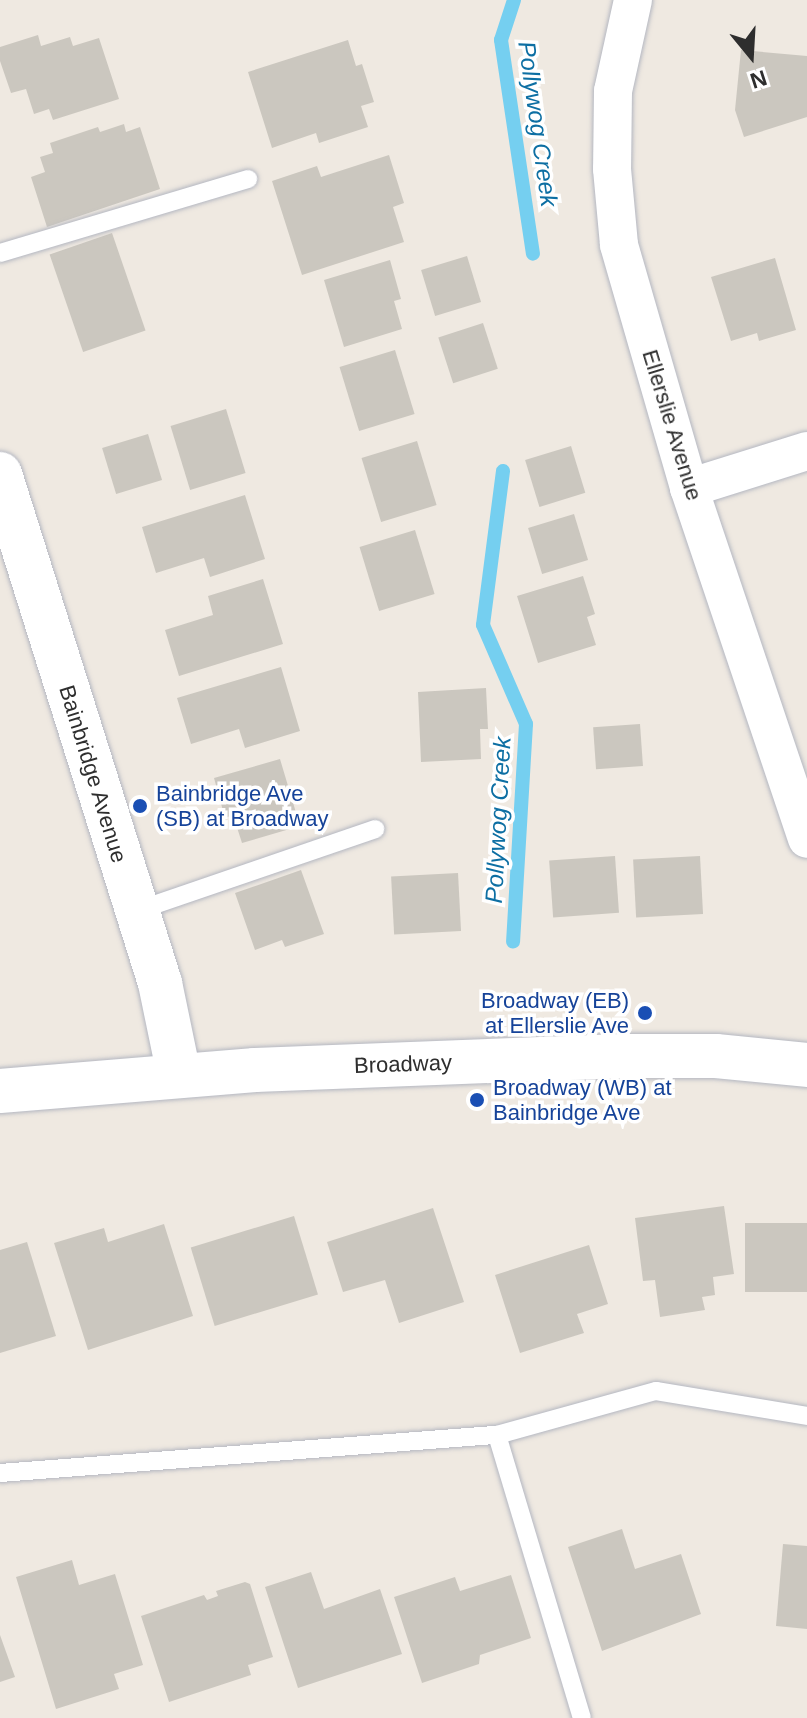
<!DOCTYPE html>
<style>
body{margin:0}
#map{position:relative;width:807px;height:1718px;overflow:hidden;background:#efe9e1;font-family:Arial,sans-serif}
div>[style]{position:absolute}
.stream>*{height:14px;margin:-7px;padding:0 7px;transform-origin:7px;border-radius:7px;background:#75cff0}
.building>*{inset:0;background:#cbc7bf;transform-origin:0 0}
.roads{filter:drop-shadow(0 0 2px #b4b7c1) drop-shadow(0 0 2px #b4b7c1)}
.lane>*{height:18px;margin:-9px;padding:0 9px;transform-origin:9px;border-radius:9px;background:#fff}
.street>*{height:38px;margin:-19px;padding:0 19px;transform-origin:19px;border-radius:19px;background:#fff}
.secondary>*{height:44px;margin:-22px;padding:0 22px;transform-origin:22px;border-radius:22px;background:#fff}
.dots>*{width:22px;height:22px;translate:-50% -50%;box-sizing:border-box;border:4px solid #fff;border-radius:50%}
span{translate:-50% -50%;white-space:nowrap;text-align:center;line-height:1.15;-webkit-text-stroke:7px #fff;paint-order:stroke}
.street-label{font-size:22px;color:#2e2e2e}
.transit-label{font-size:22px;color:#164399}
.left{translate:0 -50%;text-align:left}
.right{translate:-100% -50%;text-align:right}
.water-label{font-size:24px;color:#0d6fa3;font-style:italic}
.north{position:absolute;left:711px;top:16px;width:80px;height:80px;-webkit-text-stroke:6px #fff;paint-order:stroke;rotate:162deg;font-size:22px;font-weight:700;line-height:32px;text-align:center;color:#2e2e2e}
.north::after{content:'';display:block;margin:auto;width:28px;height:36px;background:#2e2e2e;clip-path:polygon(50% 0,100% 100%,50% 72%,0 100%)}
</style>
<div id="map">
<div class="stream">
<i style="left:514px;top:0;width:42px;rotate:108deg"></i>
<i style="left:501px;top:40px;width:216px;rotate:81.5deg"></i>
<i style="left:503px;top:471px;width:155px;rotate:97.4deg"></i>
<i style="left:483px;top:625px;width:108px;rotate:66.5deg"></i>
<i style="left:526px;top:724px;width:218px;rotate:93.4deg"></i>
</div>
<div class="building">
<i style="clip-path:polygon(38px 35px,41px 46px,70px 37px,73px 46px,99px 38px,119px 99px,53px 120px,49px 109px,34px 114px,26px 89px,11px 93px,0 61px,0 47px)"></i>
<i style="clip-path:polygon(348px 40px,356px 66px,362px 64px,374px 102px,361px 106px,368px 127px,319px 143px,316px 133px,272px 148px,248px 72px)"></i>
<i style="clip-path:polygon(741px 50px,807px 56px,807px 117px,744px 137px,735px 110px)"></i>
<i style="clip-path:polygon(124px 124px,126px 132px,140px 127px,160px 189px,47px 227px,31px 177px,45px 172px,40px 157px,53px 153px,50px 143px,98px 127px,100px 132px)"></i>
<i style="clip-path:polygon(389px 155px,404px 203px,393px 207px,404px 242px,302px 275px,272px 181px,317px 166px,321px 177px)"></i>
<i style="left:112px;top:233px;width:103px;height:66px;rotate:71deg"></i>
<i style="left:467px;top:256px;width:48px;height:48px;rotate:73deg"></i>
<i style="clip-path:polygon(775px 258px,796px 330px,759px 341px,757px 333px,731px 341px,711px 277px)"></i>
<i style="clip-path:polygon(390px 260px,401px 299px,394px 301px,402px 329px,344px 347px,324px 280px)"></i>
<i style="left:483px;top:323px;width:48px;height:47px;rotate:72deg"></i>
<i style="left:395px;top:350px;width:67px;height:58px;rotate:73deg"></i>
<i style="left:226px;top:409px;width:67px;height:58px;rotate:73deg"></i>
<i style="left:148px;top:434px;width:48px;height:48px;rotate:73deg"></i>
<i style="left:417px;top:441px;width:67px;height:58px;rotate:73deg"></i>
<i style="left:571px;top:446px;width:49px;height:48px;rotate:73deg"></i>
<i style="clip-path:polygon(245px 495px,265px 559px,210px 577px,204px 558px,156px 573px,142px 527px)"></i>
<i style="left:574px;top:514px;width:48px;height:48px;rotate:73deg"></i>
<i style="left:415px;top:530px;width:67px;height:58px;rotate:73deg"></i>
<i style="clip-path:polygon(583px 576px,595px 614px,587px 617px,596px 645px,538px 663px,517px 596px)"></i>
<i style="clip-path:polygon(263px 579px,283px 644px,179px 676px,165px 630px,213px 615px,208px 596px)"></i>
<i style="clip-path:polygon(281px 667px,300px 731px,245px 748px,239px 729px,191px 744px,177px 698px)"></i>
<i style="clip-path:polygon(486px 688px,488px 729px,480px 729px,481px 759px,421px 762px,418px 692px)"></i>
<i style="left:640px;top:724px;width:42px;height:47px;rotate:86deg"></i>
<i style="clip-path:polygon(280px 759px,300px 826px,242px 843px,233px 815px,225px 818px,214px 778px)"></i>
<i style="left:615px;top:856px;width:57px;height:66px;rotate:86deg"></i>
<i style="left:700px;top:856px;width:58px;height:67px;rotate:87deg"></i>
<i style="clip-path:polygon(301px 870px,324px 934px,285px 947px,282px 940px,255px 950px,235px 893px)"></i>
<i style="left:458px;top:873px;width:58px;height:67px;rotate:87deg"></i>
<i style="clip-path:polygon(724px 1206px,734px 1274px,713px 1277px,715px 1295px,702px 1297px,705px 1310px,660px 1317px,655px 1280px,643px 1281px,635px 1218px)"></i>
<i style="clip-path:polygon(433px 1208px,464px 1302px,399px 1323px,385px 1280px,343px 1292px,327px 1242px)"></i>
<i style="left:294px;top:1216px;width:82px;height:108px;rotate:73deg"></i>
<i style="left:807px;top:1223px;width:69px;height:62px;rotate:90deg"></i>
<i style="clip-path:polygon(164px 1224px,193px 1316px,88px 1350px,54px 1243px,104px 1228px,108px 1242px)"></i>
<i style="clip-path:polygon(27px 1242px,56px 1336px,0 1353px,0 1250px)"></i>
<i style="clip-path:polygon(589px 1245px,608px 1304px,577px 1314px,584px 1333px,520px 1353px,495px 1275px)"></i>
<i style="clip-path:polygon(622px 1529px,635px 1569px,681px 1554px,701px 1614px,602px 1651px,568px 1547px)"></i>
<i style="clip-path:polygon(783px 1544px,807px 1546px,807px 1629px,776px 1626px)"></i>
<i style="clip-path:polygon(72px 1560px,79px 1585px,115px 1574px,143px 1665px,114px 1674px,119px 1689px,56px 1709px,16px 1577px)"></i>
<i style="clip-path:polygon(311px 1572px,324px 1609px,380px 1589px,402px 1654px,298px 1688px,265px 1587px)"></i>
<i style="clip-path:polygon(511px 1575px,531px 1638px,480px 1655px,479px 1664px,422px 1683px,394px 1597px,455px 1577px,460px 1591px)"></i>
<i style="clip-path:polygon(245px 1582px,250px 1584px,273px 1657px,248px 1665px,251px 1675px,169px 1702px,141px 1616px,204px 1595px,207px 1600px,218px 1596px,216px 1591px)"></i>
<i style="clip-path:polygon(0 1635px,15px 1677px,0 1682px)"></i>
</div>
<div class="roads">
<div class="lane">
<i style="left:0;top:253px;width:259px;rotate:-16.6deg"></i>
<i style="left:136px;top:911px;width:253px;rotate:-18.9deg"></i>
<i style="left:497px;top:1435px;width:295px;rotate:73.3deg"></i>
<i style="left:0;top:1473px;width:498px;rotate:-4.4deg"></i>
<i style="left:497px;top:1435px;width:165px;rotate:-15.5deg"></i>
<i style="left:656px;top:1391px;width:153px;rotate:9.4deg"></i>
</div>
<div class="street">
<i style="left:633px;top:0;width:93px;rotate:102.4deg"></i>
<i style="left:613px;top:91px;width:78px;rotate:90.7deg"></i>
<i style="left:612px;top:169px;width:76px;rotate:84.7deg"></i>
<i style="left:619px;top:245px;width:253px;rotate:73.9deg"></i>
<i style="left:689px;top:488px;width:370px;rotate:71.4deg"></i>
<i style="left:689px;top:488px;width:124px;rotate:-17.4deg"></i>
</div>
<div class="secondary">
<i style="left:0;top:474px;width:534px;rotate:72.55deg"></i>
<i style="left:160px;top:983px;width:94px;rotate:78.3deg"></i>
<i style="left:0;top:1091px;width:256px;rotate:-4.7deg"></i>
<i style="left:255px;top:1070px;width:367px;rotate:-2.2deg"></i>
<i style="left:622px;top:1056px;width:94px"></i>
<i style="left:716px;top:1056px;width:91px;rotate:5.6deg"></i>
</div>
</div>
<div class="dots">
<i style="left:140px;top:806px;background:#1a4fb4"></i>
<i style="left:645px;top:1013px;background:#1a4fb4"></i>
<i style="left:477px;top:1100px;background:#1a4fb4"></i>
</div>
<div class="street-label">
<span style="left:672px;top:425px;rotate:73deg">Ellerslie Avenue</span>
<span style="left:93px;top:774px;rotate:73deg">Bainbridge Avenue</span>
<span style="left:403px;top:1064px;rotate:-2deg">Broadway</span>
</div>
<div class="transit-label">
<span class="left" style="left:156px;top:806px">Bainbridge Ave<br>(SB) at Broadway</span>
<span class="right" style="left:629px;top:1013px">Broadway (EB)<br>at Ellerslie Ave</span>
<span class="left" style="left:493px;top:1100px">Broadway (WB) at<br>Bainbridge Ave</span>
</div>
<div class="water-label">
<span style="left:538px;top:124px;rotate:82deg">Pollywog Creek</span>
<span style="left:498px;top:820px;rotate:-87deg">Pollywog Creek</span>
</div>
<div class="north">N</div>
</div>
